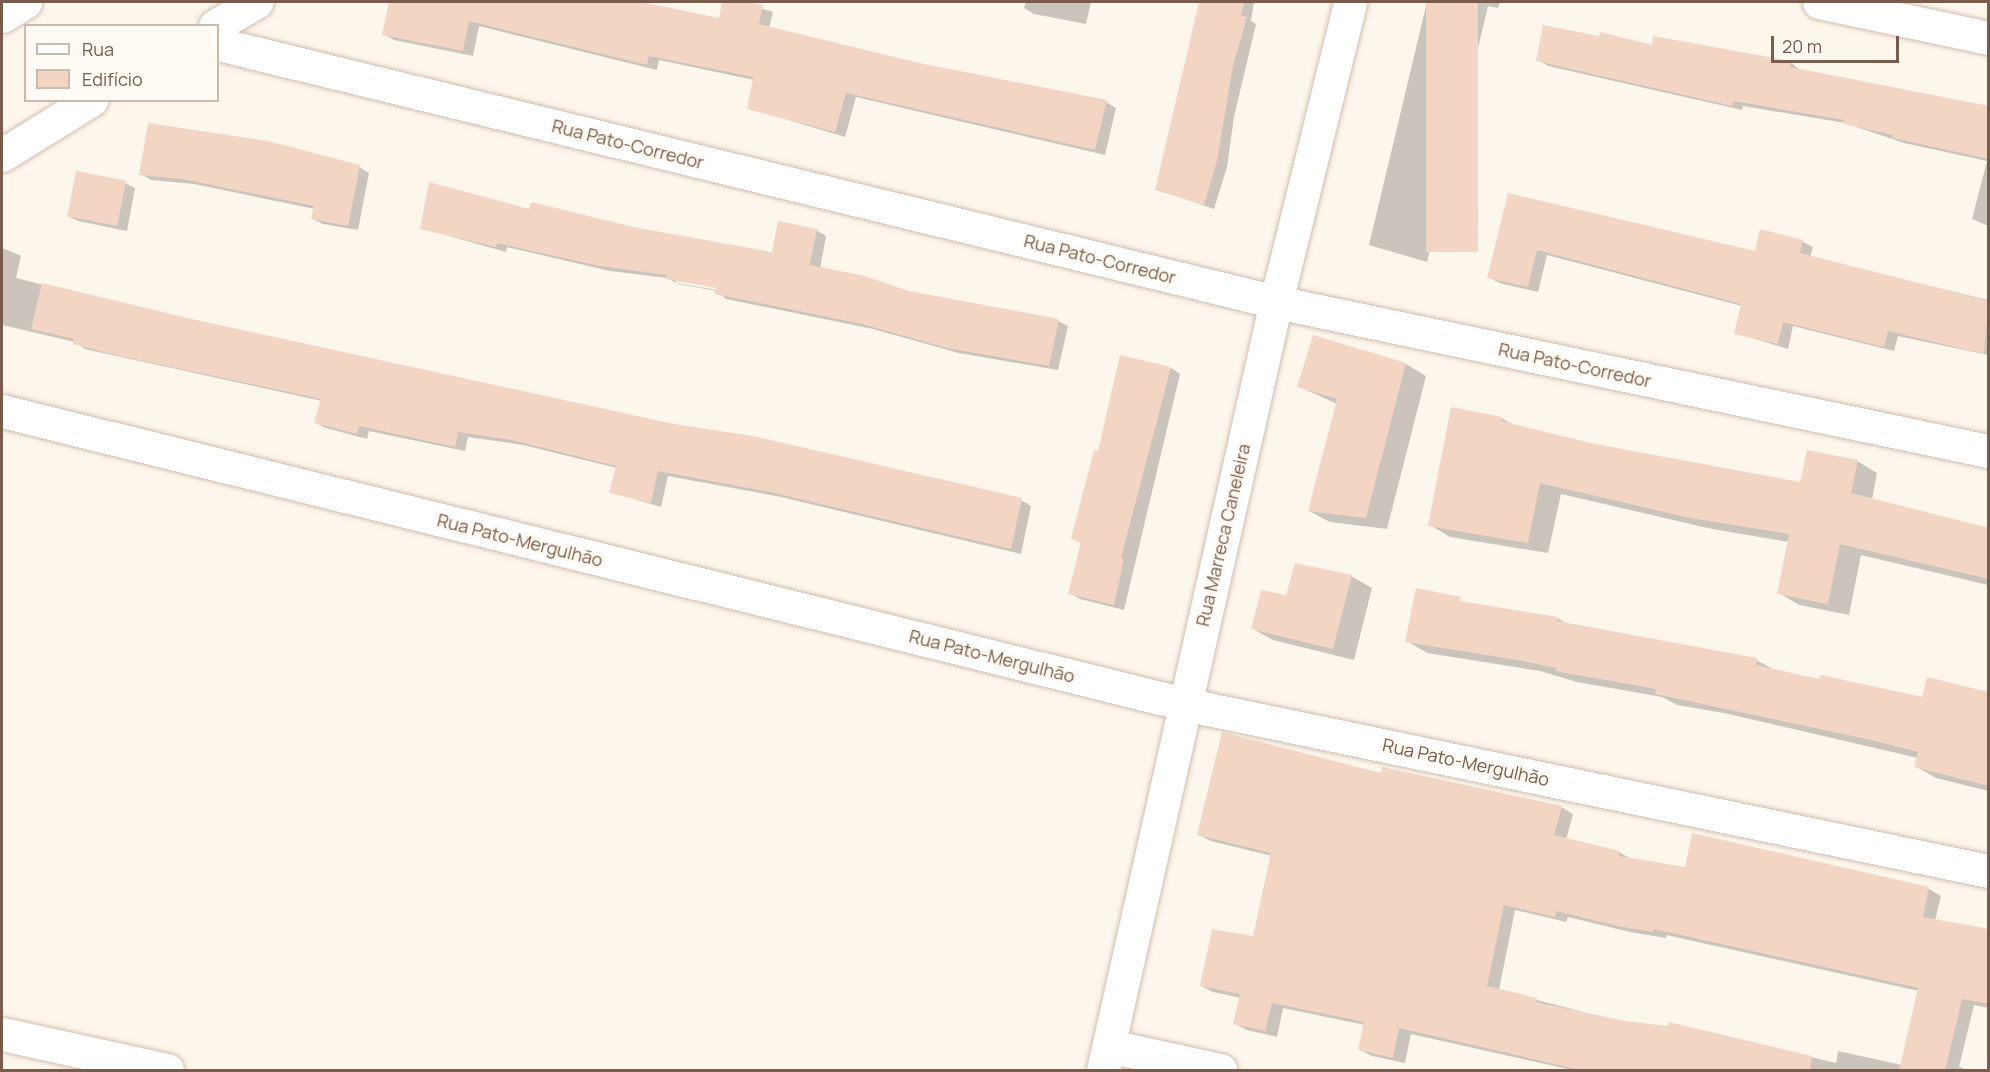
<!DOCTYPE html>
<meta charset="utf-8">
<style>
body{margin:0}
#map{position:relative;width:1990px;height:1072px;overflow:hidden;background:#fdf6ec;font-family:Manrope,sans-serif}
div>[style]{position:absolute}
.shadow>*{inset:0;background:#0003}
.building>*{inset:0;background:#f3d5c3;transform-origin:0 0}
.roads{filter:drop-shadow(0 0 2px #d1beb0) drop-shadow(0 0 2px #d1beb0)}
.minor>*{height:33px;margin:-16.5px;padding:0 16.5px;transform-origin:16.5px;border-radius:16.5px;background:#fff}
span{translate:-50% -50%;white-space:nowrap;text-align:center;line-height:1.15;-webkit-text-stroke:5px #fffaf3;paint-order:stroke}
.street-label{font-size:18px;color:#7a5c4d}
.frame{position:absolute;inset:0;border:3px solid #7a5c4d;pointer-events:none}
.legend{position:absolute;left:24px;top:24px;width:195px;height:78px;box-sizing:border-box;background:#fffaf3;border:2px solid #cabbb1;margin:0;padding:8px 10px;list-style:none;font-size:18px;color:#7a5c4d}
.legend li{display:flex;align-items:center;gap:12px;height:30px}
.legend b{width:30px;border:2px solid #cabbb1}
.scale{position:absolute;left:1771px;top:36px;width:128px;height:27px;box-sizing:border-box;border:3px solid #7a5c4d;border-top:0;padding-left:8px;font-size:18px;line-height:21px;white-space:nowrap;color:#7a5c4d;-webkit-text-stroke:4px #fffaf3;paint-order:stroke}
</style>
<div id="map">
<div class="shadow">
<i style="clip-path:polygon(391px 2px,639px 2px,720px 20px,724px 2px,738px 2px,773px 12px,769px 28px,919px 65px,1106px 102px,1116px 108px,1105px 155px,856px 97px,845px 137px,749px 108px,754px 80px,659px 60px,657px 70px,479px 26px,473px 56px,394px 40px,384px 34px)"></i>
<i style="clip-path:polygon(1026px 2px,1091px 2px,1086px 24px,1034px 14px,1024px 8px)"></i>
<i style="clip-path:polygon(1201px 2px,1254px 2px,1251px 21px,1256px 24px,1234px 117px,1227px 167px,1214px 209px,1156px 189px)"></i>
<i style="clip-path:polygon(1439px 2px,1500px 2px,1498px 8px,1488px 6px,1427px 262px,1369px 245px,1426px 6px,1437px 8px)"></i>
<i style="clip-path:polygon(1653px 47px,1790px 62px,1800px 70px,1988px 109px,1988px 226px,1972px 219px,1987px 161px,1904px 143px,1845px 123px,1743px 106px,1742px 110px,1548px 66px,1538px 60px)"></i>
<i style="clip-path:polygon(359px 167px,369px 173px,358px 230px,323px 224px,313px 219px,315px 209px,194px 184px,151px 180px,141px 174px)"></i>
<i style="clip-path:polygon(125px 183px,135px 188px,127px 231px,78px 221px,68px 216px)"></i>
<i style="clip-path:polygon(1509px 195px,1756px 253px,1803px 242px,1813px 247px,1810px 257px,1988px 300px,1988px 355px,1898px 336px,1894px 351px,1793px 326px,1788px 349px,1736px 333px,1742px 306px,1547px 255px,1538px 292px,1499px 283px,1489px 277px)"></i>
<i style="clip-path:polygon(evenodd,530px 211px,773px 254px,816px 230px,826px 236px,820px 269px,909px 292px,1058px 321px,1068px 326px,1058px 370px,959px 353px,873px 329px,726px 299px,717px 291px,678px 284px,667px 278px,610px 271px,507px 247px,506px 252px,421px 228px,530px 211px,676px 280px,723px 288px,723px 291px,676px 283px,676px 280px)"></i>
<i style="clip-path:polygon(2px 248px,21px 256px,16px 278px,182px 319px,1021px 500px,1031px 506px,1021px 554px,781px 497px,668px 476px,661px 507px,611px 492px,617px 468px,523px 445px,468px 437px,465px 451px,369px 431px,367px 439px,326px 428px,316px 423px,322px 401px,85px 349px,75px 342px,2px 325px)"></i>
<i style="clip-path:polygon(1406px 364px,1426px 376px,1387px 529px,1330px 522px,1309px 511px,1337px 404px,1298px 386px)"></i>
<i style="clip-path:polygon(1171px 368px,1180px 374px,1124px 610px,1080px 599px,1070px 593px,1082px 544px,1072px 538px,1099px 453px)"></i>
<i style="clip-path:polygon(1501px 418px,1516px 426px,1595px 445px,1802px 484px,1857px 461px,1877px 473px,1872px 500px,1988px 530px,1988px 585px,1861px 555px,1849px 615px,1799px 605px,1779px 593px,1789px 542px,1712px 529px,1561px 494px,1548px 553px,1450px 537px,1430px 525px)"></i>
<i style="clip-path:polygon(1351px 576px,1372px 588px,1354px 660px,1273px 640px,1253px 629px,1288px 597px)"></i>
<i style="clip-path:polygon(1417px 590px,1470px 604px,1557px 618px,1570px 625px,1756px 660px,1777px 671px,1988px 714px,1988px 791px,1936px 778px,1915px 766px,1918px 758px,1724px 713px,1677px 705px,1662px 697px,1577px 682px,1540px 671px,1427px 653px,1407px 641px)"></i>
<i style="clip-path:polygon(evenodd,1382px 774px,1561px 807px,1573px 814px,1566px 840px,1619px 852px,1631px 859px,1686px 869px,1693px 835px,1929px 889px,1941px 896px,1935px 921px,1988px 943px,1988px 1008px,1974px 1005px,1959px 1067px,1968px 1070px,1572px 1070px,1411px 1034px,1405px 1063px,1372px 1056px,1360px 1050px,1365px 1025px,1283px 1008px,1277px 1037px,1247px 1030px,1235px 1024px,1241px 998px,1213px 992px,1201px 986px,1254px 938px,1272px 856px,1211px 841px,1199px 835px,1382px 774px,1515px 910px,1566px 922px,1568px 917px,1630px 932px,1666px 938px,1666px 935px,1919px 991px,1902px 1065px,1838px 1051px,1836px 1063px,1670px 1024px,1669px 1028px,1625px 1023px,1499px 990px,1515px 910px)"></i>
</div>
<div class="building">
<i style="clip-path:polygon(389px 2px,641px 2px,719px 18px,722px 2px,745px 2px,763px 5px,759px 24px,919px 63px,1107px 100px,1095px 150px,846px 93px,835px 132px,747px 109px,753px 77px,649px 56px,647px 65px,469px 21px,463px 51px,382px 35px)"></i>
<i style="clip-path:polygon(1199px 2px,1244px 2px,1241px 16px,1247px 17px,1233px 66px,1217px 161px,1204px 205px,1155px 190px)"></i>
<i style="left:1426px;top:2px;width:52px;height:250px"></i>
<i style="clip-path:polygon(1543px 25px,1599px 36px,1600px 32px,1652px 45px,1653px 36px,1791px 61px,1790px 67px,1989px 106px,1989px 159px,1892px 138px,1893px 135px,1843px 124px,1844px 120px,1733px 101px,1732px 106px,1536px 61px)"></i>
<i style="clip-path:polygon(148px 123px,268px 141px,360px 165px,348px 226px,311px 219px,314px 206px,182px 179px,139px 175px)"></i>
<i style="left:76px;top:171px;width:51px;height:46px;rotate:11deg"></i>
<i style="clip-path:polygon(429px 182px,529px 209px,531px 202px,638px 228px,772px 252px,778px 221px,817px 229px,810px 265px,865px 276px,909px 291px,1059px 319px,1049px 366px,947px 348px,862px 324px,715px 294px,716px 288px,666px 279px,667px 275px,599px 266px,497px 243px,496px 247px,420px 229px)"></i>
<i style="clip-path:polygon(1508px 193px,1755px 251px,1760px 229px,1803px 240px,1800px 253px,1989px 301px,1984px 354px,1888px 331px,1884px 347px,1783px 322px,1778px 344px,1734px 334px,1741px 304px,1537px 250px,1528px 287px,1487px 278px)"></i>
<i style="clip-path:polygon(42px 283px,183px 317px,674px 424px,753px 436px,1022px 498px,1011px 549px,770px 492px,658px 471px,651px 503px,609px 493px,616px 466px,512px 440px,458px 432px,455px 447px,359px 426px,357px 434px,314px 423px,321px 399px,115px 355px,73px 344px,74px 339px,31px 329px)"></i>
<i style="clip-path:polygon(1313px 335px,1406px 363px,1366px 518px,1308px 511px,1337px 399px,1297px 387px)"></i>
<i style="clip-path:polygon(1120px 355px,1171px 367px,1121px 558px,1124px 559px,1114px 605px,1068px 594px,1081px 542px,1071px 539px,1094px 450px,1098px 451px)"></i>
<i style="clip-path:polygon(1451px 407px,1502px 417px,1501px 421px,1595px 444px,1800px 482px,1807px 450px,1858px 460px,1851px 493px,1989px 528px,1989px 579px,1840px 544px,1828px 604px,1777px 594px,1789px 534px,1690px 518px,1540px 483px,1528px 543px,1428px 526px)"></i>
<i style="clip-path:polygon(1295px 563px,1352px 575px,1333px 649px,1251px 629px,1261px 590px,1286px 595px)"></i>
<i style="clip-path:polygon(1416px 588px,1461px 597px,1460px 601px,1558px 617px,1557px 621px,1757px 658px,1756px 665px,1819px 679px,1821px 675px,1922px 697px,1927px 677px,1989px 692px,1989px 786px,1914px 767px,1918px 752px,1871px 740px,1655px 694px,1656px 689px,1555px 671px,1556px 668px,1518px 660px,1405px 642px)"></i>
<i style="clip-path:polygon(1222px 732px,1381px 773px,1382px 767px,1562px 806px,1554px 835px,1620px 851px,1619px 856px,1685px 867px,1692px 833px,1929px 887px,1923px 917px,1989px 929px,1989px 1004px,1962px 999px,1945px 1071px,1899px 1071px,1918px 988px,1654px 929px,1654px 932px,1617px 926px,1556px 911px,1555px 917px,1504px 905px,1487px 986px,1537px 998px,1536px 1002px,1625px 1021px,1668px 1026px,1669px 1022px,1812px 1056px,1810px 1071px,1585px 1071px,1399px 1028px,1393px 1058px,1358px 1050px,1364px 1022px,1272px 1003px,1265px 1031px,1233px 1024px,1240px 994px,1200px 986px,1212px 929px,1253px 936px,1271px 853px,1197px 835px)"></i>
</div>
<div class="roads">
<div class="minor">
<i style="left:1819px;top:2px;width:173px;rotate:12deg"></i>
<i style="left:2px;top:16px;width:27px;rotate:-31deg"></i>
<i style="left:215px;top:26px;width:48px;rotate:-30.3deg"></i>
<i style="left:218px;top:44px;width:1089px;rotate:13.7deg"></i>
<i style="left:1276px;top:302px;width:727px;rotate:11.82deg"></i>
<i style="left:2px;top:155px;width:105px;rotate:-31.7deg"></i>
<i style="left:2px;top:411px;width:1218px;rotate:13.92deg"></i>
<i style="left:1184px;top:704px;width:821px;rotate:11.73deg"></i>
<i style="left:2px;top:1034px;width:169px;rotate:12.3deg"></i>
<i style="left:1109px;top:1046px;width:114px;rotate:12.2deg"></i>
<i style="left:1103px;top:1070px;width:787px;rotate:-77.31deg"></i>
<i style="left:1276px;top:302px;width:309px;rotate:-76.1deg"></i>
</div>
</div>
<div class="street-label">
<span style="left:628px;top:144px;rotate:14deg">Rua Pato-Corredor</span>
<span style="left:1100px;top:259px;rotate:14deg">Rua Pato-Corredor</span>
<span style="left:1575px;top:365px;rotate:12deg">Rua Pato-Corredor</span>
<span style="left:1223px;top:535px;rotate:-77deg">Rua Marreca Caneleira</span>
<span style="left:520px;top:540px;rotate:14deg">Rua Pato-Mergulhão</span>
<span style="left:992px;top:656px;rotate:14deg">Rua Pato-Mergulhão</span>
<span style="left:1466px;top:762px;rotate:12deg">Rua Pato-Mergulhão</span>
</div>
<div class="frame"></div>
<ul class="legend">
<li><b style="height:8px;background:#fff"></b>Rua</li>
<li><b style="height:16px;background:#f3d5c3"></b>Edifício</li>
</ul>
<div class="scale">20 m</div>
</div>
